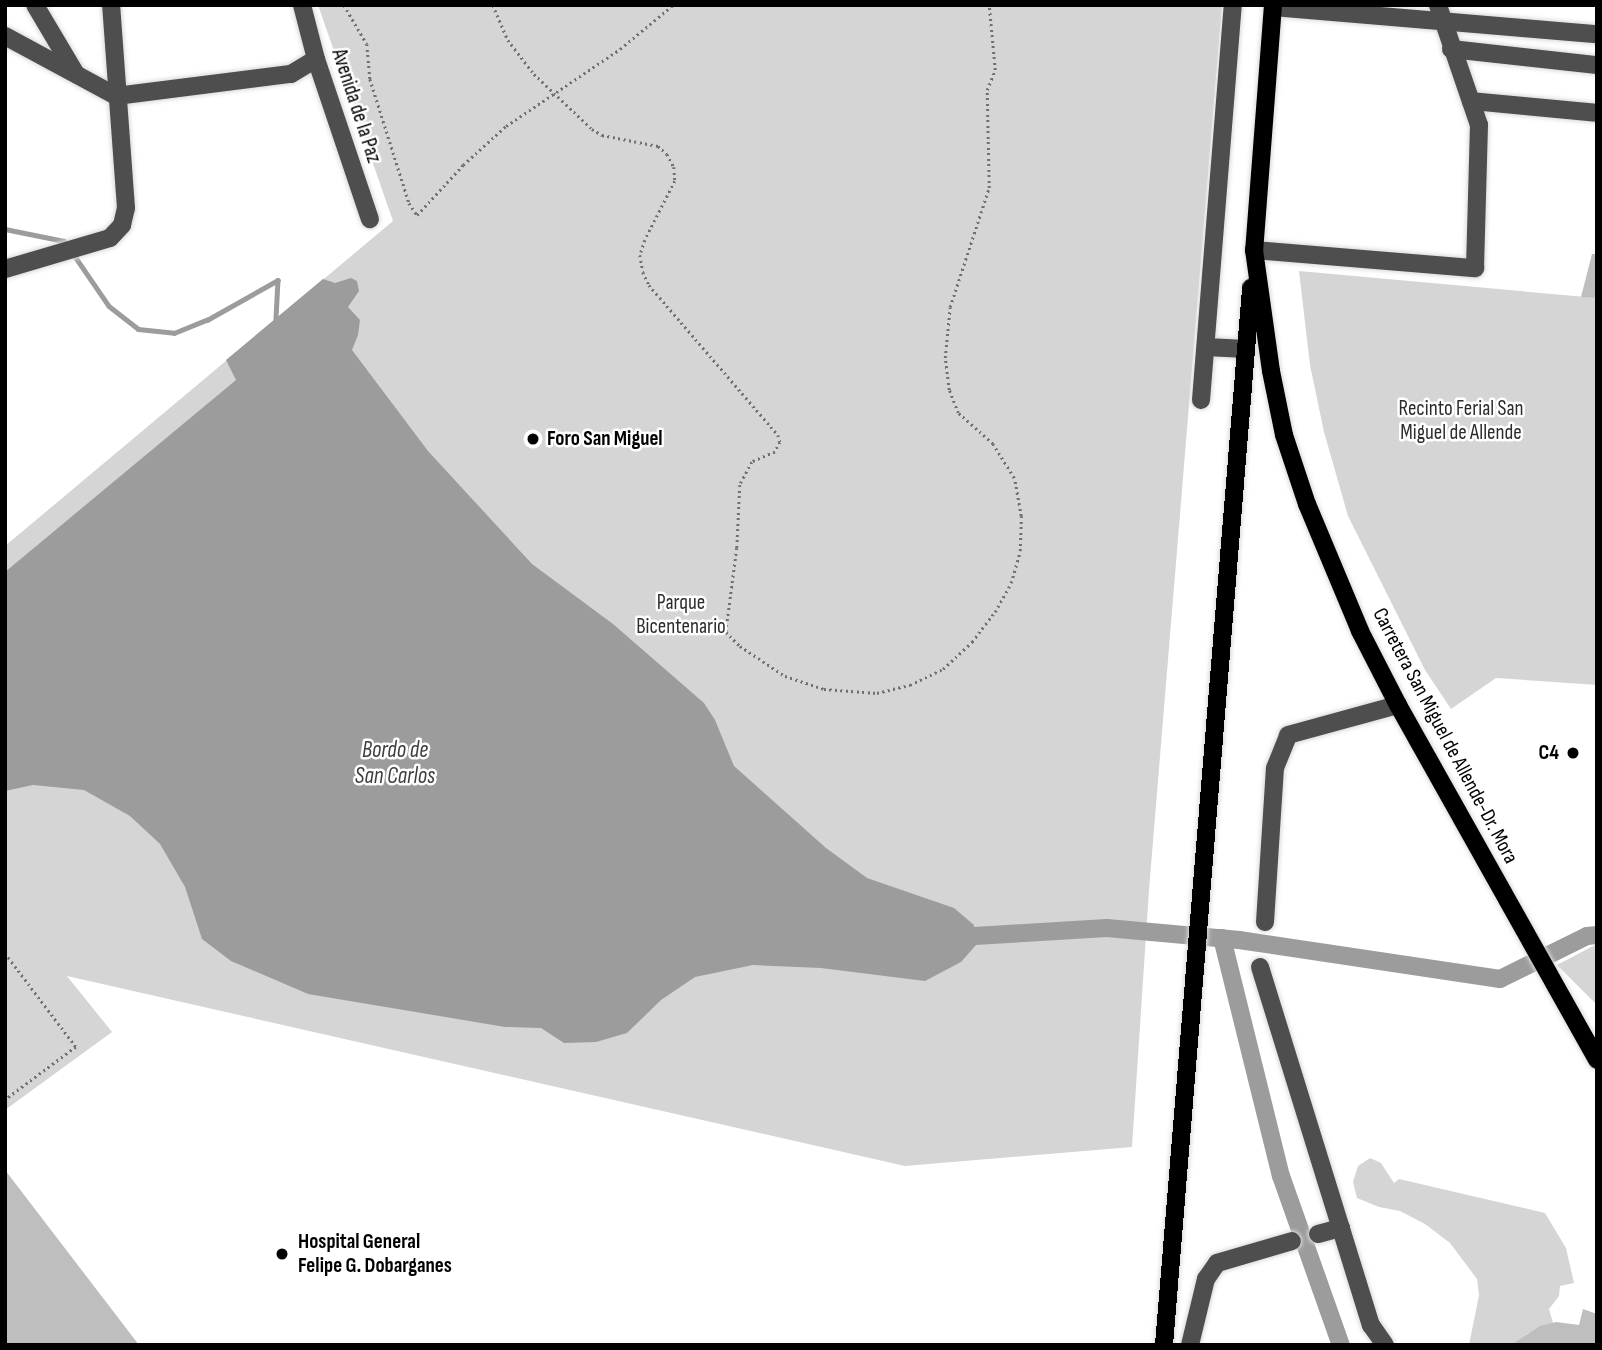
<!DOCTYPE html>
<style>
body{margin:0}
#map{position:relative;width:1602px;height:1350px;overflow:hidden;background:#fff;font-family:"Sofia Sans Condensed",sans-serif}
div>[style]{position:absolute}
.green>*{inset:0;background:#d5d5d5}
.water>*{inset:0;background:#9c9c9c}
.stream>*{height:4.5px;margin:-2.25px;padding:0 2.25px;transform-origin:2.25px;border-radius:2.25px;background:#9c9c9c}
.canal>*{height:18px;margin:-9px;padding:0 9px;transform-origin:9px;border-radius:9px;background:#9c9c9c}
.building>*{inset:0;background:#bebebe}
.path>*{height:2.5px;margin-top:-1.25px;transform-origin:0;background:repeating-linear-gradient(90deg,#707070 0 2px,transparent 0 5.5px)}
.roads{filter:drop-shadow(0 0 2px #dbdbdb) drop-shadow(0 0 2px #dbdbdb)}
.minor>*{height:18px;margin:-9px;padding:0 9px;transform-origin:9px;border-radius:9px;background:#4e4e4e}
.major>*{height:18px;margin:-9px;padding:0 9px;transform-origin:9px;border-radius:9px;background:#000}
.dots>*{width:19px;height:19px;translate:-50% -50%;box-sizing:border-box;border:4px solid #fff;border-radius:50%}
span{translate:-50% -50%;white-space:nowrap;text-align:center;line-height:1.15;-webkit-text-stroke:5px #fff;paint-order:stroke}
.street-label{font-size:21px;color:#000}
.park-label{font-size:21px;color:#2c2c2c}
.poi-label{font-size:21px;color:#000;font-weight:700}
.left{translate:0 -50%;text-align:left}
.right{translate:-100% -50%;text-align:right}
.water-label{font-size:23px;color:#3d3d3d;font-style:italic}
.frame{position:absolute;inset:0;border:7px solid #000;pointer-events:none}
</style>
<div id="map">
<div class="green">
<i style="clip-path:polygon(318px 5px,1222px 5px,1149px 890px,1132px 1147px,905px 1166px,67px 976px,112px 1032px,5px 1110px,5px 546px,393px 221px)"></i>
<i style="clip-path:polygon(1299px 271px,1597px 298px,1597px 685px,1496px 678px,1451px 709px,1425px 670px,1348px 516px,1324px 432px,1310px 365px)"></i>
<i style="clip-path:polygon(1597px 944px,1597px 1005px,1557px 965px)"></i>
<i style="clip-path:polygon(1370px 1158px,1381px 1163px,1394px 1183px,1399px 1179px,1545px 1213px,1566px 1248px,1574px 1283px,1560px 1286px,1559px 1296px,1549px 1309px,1553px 1323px,1527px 1334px,1519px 1345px,1469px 1345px,1479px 1295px,1477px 1279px,1450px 1243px,1425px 1224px,1400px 1211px,1379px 1207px,1357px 1198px,1353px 1182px,1358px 1166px)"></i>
</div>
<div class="water">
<i style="clip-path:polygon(351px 278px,357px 281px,359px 291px,348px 307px,360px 320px,358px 335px,352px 350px,428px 451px,532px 564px,613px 624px,704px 703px,715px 720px,734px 766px,826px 848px,867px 878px,954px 908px,974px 925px,976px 945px,961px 962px,925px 981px,821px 968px,753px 965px,695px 977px,661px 1000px,627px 1033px,596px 1042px,564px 1043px,541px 1028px,505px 1027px,308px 994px,231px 961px,202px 939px,185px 887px,160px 844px,130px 816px,84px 790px,33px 785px,5px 791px,5px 572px,236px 380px,226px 360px,323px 279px,335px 283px)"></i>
</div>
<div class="stream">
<i style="left:5px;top:229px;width:60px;rotate:11.5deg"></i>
<i style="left:64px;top:241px;width:5px;rotate:53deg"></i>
<i style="left:72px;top:252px;width:65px;rotate:55.6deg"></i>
<i style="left:109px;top:306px;width:37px;rotate:38deg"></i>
<i style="left:138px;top:329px;width:36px;rotate:6deg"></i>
<i style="left:174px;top:333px;width:35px;rotate:-22deg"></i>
<i style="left:207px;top:320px;width:81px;rotate:-29.4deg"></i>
<i style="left:278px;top:280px;width:39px;rotate:93deg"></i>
</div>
<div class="canal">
<i style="left:975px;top:936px;width:132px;rotate:-3.5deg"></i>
<i style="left:1107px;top:928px;width:133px;rotate:5.2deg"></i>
<i style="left:1239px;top:940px;width:264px;rotate:8.5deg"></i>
<i style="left:1500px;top:979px;width:97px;rotate:-26.3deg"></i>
<i style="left:1587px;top:936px;width:10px;rotate:-6deg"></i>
<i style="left:1222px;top:938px;width:245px;rotate:76.1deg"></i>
<i style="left:1281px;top:1176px;width:179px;rotate:70.5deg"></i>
</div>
<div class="building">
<i style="clip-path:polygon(1592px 254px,1597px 254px,1597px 298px,1581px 297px)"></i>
<i style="clip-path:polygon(5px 1170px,139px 1345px,5px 1345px)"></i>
<i style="clip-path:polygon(1583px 1309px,1597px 1314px,1597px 1345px,1511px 1345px,1540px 1326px,1556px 1322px,1579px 1325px)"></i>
</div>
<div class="path">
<i style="left:344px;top:5px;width:45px;rotate:59.5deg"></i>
<i style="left:367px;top:44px;width:35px;rotate:85deg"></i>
<i style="left:370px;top:79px;width:130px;rotate:72.5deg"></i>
<i style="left:409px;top:203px;width:14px;rotate:56deg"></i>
<i style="left:417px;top:215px;width:68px;rotate:-47.4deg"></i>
<i style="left:463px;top:165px;width:58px;rotate:-42.2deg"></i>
<i style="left:506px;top:126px;width:138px;rotate:-34deg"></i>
<i style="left:620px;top:49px;width:69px;rotate:-39.7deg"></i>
<i style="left:493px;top:5px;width:38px;rotate:67deg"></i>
<i style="left:508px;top:40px;width:43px;rotate:52.6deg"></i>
<i style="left:534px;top:74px;width:80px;rotate:43.5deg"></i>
<i style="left:592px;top:129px;width:12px;rotate:31deg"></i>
<i style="left:602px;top:135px;width:57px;rotate:11.1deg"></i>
<i style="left:658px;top:146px;width:12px;rotate:42deg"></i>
<i style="left:667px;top:154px;width:15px;rotate:62deg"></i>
<i style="left:674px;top:167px;width:14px;rotate:86deg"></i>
<i style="left:675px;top:181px;width:66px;rotate:117deg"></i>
<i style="left:645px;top:240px;width:16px;rotate:108deg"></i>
<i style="left:640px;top:255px;width:17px;rotate:80deg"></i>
<i style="left:643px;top:272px;width:14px;rotate:65deg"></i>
<i style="left:649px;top:285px;width:198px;rotate:49.3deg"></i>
<i style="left:778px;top:435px;width:7px;rotate:74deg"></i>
<i style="left:780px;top:442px;width:11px;rotate:117deg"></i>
<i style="left:775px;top:452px;width:25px;rotate:157deg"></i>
<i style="left:752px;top:462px;width:26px;rotate:118deg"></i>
<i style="left:740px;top:485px;width:63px;rotate:92.7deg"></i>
<i style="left:737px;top:548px;width:85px;rotate:97.5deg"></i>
<i style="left:726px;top:632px;width:20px;rotate:45deg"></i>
<i style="left:740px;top:646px;width:54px;rotate:33.7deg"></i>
<i style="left:785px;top:676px;width:41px;rotate:18.4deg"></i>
<i style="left:824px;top:689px;width:53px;rotate:4.3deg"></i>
<i style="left:877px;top:693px;width:34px;rotate:-14deg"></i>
<i style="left:910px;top:685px;width:37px;rotate:-26deg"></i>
<i style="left:943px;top:669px;width:40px;rotate:-43deg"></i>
<i style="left:972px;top:642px;width:38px;rotate:-53deg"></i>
<i style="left:995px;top:612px;width:33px;rotate:-61deg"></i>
<i style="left:1011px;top:583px;width:33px;rotate:-74deg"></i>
<i style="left:1020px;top:551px;width:35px;rotate:-88deg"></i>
<i style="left:1021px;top:516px;width:39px;rotate:-100deg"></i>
<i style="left:1014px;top:478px;width:40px;rotate:-122deg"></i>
<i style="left:993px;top:444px;width:47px;rotate:-138.5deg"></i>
<i style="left:958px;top:413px;width:25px;rotate:-111deg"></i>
<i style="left:949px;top:390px;width:32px;rotate:-97deg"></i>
<i style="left:945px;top:358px;width:51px;rotate:-84.4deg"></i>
<i style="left:950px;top:307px;width:125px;rotate:-71.9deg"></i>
<i style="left:989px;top:188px;width:98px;rotate:-91.2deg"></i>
<i style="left:987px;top:90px;width:22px;rotate:-68deg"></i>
<i style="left:995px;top:70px;width:65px;rotate:-95.3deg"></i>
<i style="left:5px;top:953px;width:118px;rotate:52.9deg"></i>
<i style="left:76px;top:1047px;width:89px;rotate:143.3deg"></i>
</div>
<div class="roads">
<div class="minor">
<i style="left:35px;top:5px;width:80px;rotate:59.3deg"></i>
<i style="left:302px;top:5px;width:56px;rotate:75.5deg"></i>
<i style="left:316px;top:59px;width:169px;rotate:71.4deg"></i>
<i style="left:1273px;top:7px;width:325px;rotate:4.8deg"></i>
<i style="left:5px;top:36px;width:126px;rotate:28.4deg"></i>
<i style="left:116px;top:96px;width:176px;rotate:-7.2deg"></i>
<i style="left:291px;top:74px;width:29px;rotate:-31deg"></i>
<i style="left:1451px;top:49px;width:147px;rotate:6.3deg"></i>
<i style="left:1471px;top:101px;width:127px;rotate:5.4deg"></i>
<i style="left:1254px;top:250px;width:222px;rotate:4.7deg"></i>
<i style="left:1475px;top:268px;width:143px;rotate:-88.4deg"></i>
<i style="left:1479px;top:125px;width:127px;rotate:-108.9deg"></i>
<i style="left:5px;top:269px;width:109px;rotate:-16.4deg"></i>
<i style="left:110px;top:238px;width:18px;rotate:-47deg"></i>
<i style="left:122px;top:225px;width:17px;rotate:-77deg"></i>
<i style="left:126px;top:208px;width:204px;rotate:-94.2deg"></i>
<i style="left:1206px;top:347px;width:40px;rotate:2.9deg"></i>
<i style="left:1201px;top:400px;width:396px;rotate:-85.4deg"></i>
<i style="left:1265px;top:922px;width:154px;rotate:-86.3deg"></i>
<i style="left:1275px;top:768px;width:35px;rotate:-68deg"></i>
<i style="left:1288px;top:735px;width:114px;rotate:-15.3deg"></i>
<i style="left:1260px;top:967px;width:375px;rotate:72.8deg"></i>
<i style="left:1371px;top:1325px;width:24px;rotate:55deg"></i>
<i style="left:1318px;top:1234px;width:24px;rotate:-15deg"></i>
<i style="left:1190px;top:1345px;width:68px;rotate:-76.4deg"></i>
<i style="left:1206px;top:1279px;width:19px;rotate:-55deg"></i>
<i style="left:1217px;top:1263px;width:78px;rotate:-16.3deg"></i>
</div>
<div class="major">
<i style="left:1273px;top:5px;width:246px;rotate:94.4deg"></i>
<i style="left:1254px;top:250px;width:122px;rotate:82deg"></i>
<i style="left:1271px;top:371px;width:65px;rotate:78.5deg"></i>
<i style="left:1284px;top:435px;width:73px;rotate:71.6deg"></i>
<i style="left:1307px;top:504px;width:138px;rotate:67.3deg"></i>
<i style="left:1360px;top:631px;width:83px;rotate:62.8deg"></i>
<i style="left:1398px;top:705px;width:407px;rotate:60.7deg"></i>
<i style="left:1164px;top:1345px;width:1061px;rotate:-85.29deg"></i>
</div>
</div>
<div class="dots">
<i style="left:533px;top:439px;background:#000"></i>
<i style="left:1573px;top:753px;background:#000"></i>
<i style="left:282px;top:1254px;background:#000"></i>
</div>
<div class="street-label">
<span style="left:356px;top:106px;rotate:72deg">Avenida de la Paz</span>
<span style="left:1445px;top:736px;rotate:62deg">Carretera San Miguel de Allende-Dr. Mora</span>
</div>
<div class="park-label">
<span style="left:1461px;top:421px">Recinto Ferial San<br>Miguel de Allende</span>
<span style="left:681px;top:615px">Parque<br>Bicentenario</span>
</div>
<div class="poi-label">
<span class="left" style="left:547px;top:439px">Foro San Miguel</span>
<span class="right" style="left:1559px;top:753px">C4</span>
<span class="left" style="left:298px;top:1254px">Hospital General<br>Felipe G. Dobarganes</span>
</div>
<div class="water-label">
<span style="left:395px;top:763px">Bordo de<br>San Carlos</span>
</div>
<div class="frame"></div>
</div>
